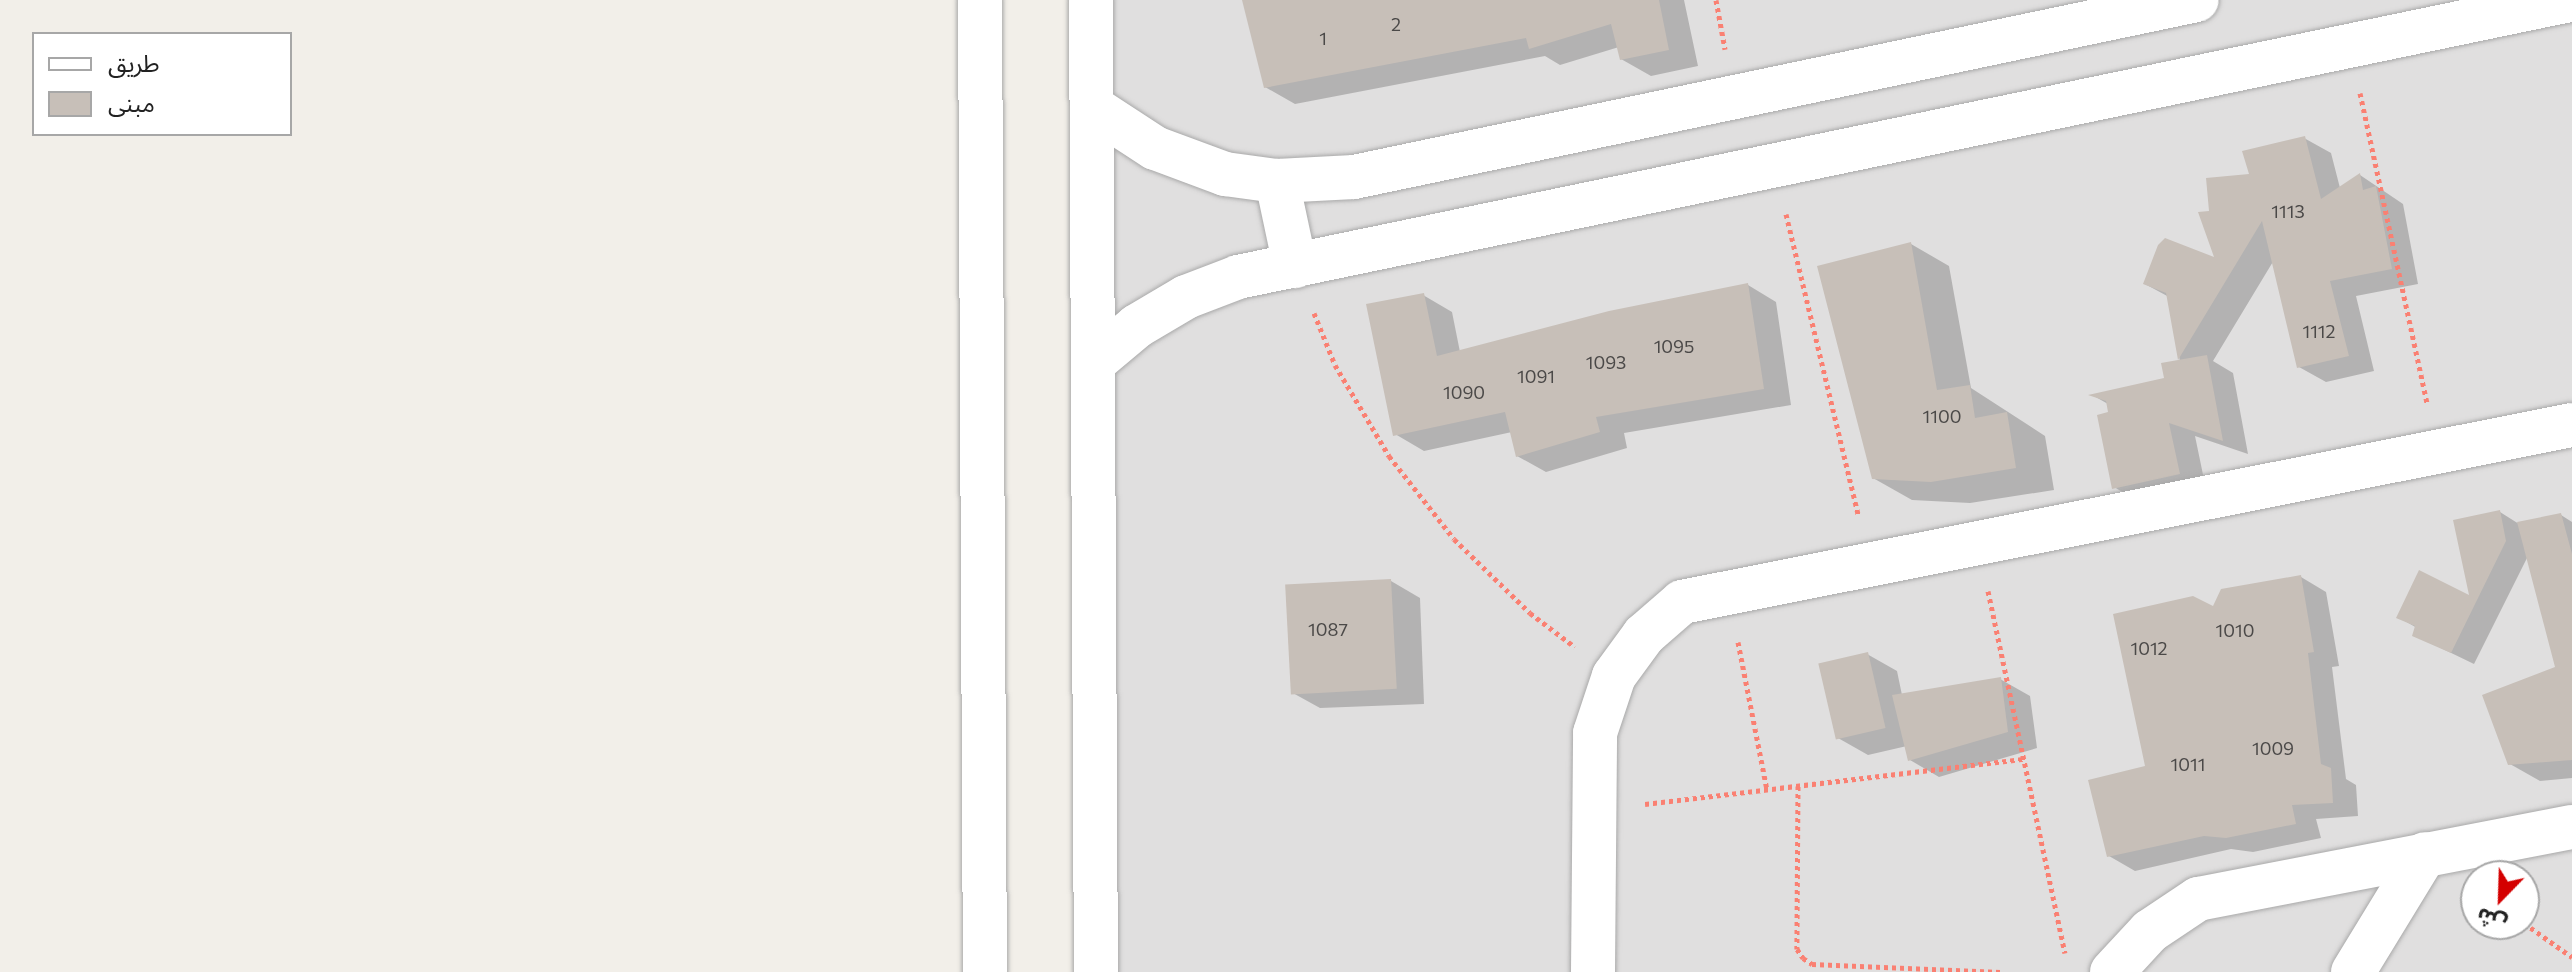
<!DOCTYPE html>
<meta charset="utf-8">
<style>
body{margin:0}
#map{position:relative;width:2572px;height:972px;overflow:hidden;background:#f2efe9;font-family:Commissioner,"Noto Sans Arabic",sans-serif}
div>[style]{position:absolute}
.residential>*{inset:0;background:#e0dfdf}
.shadow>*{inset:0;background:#0003}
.building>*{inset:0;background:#c7bfb8;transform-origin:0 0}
.path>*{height:5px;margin-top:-2.5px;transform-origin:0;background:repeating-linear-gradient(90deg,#fa8072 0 4px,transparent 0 8px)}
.roads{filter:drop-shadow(0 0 2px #a9a9a9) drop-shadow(0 0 2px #a9a9a9)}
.minor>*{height:44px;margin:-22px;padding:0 22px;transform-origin:22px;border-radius:22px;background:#fff}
span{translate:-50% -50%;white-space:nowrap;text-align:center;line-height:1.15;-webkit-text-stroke:6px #fff;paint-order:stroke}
.number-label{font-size:18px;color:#4b4948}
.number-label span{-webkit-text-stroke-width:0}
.legend{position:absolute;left:32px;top:32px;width:260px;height:104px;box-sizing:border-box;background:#fff;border:2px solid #a7a7a7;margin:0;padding:10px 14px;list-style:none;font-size:24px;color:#222}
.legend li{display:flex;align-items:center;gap:16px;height:40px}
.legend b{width:40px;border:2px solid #a7a7a7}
.north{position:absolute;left:2460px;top:860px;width:80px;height:80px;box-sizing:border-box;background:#fff;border:2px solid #a7a7a7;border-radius:50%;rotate:203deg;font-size:22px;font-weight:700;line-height:32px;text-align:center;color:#222}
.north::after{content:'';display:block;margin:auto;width:28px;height:36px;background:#d40000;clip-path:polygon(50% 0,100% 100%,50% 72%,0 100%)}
</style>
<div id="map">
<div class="residential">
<i style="clip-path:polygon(evenodd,1088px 0,2572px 0,2572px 972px,1089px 972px,1088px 0,2476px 876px,2524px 876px,2524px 924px,2476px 924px,2476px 876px)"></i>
</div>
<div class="shadow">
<i style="clip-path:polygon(1244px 0,1684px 0,1698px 66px,1651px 76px,1621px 59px,1619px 47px,1560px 65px,1545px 56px,1295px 104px,1265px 87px)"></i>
<i style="clip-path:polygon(2304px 138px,2331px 153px,2340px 188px,2360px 175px,2403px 204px,2418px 284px,2356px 296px,2374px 371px,2326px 382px,2299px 367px,2274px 260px,2213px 361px,2233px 373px,2248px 454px,2195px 436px,2206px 489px,2141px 503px,2114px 487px,2108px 404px,2094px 396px,2167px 379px,2180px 362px,2169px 297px,2145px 284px,2218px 260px,2211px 213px)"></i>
<i style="clip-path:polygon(1911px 244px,1949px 266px,1971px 388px,2045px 436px,2054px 490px,1970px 503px,1912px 500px,1873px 478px)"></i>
<i style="clip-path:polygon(1748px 285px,1776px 302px,1791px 405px,1624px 433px,1627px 448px,1546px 472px,1517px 456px,1512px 432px,1424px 451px,1395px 434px,1423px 295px,1452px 312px,1460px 352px)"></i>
<i style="clip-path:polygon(2500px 512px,2519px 524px,2561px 515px,2572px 522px,2572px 643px,2528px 556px,2474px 664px,2414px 635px,2417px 628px,2398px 617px,2471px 599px)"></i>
<i style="clip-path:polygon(2301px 577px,2326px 592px,2339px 666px,2332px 667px,2346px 779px,2356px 785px,2358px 816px,2316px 819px,2321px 838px,2253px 852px,2231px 849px,2135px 871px,2109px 856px,2213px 608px)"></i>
<i style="clip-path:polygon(1391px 581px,1420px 598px,1424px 704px,1320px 708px,1291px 692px)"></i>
<i style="clip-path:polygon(1867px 654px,1897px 671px,1902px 695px,2000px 679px,2030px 696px,2037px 748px,1939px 777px,1910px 760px,1907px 746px,1868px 755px,1838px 738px)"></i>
<i style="clip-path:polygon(2572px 663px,2572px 778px,2540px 781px,2510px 764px)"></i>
</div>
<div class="building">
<i style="clip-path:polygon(1242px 0,1659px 0,1669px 50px,1620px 60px,1611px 24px,1529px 49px,1526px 38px,1264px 88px)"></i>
<i style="clip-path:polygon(2305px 136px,2321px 199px,2360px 173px,2363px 190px,2376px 186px,2392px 269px,2330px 281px,2349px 356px,2297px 368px,2262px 221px,2178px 360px,2207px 355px,2223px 441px,2169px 423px,2180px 474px,2112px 489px,2097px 415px,2108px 412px,2106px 401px,2088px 395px,2164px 378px,2161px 363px,2178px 360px,2166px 293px,2143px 284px,2158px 245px,2165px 238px,2214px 257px,2198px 212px,2209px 211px,2206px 178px,2249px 174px,2242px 151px)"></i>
<i style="clip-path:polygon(1911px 242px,1937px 390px,1970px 385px,1975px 418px,2007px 412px,2016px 468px,1931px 482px,1872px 479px,1817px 266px)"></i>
<i style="clip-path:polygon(1748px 283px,1764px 389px,1596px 417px,1600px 432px,1516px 457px,1505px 412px,1393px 436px,1366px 304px,1424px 293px,1437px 356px,1609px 311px)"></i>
<i style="clip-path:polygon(2500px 510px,2506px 541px,2451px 653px,2412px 636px,2415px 626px,2396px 618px,2419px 570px,2469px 595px,2453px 520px)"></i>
<i style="clip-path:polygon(2561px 513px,2572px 554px,2572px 760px,2508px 765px,2482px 695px,2555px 667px,2517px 522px)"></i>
<i style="clip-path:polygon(2301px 575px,2314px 652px,2308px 653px,2321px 764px,2331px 768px,2333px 803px,2292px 805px,2296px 824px,2226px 838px,2204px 836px,2107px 857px,2088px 780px,2145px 766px,2113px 614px,2193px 596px,2213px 606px,2221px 589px)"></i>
<i style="left:1391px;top:579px;width:110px;height:106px;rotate:87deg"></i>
<i style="left:1868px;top:652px;width:78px;height:51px;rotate:77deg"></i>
<i style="clip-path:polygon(2001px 677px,2008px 732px,1908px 761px,1892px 695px)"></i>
</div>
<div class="path">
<i style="left:1716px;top:0;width:50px;rotate:79.6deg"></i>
<i style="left:2360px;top:93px;width:318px;rotate:77.8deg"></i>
<i style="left:1786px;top:214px;width:309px;rotate:76.5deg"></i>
<i style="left:1314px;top:313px;width:56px;rotate:68deg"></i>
<i style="left:1335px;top:365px;width:106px;rotate:59.3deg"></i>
<i style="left:1389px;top:456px;width:105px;rotate:51.9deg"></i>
<i style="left:1454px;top:539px;width:106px;rotate:44.2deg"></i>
<i style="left:1530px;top:613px;width:56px;rotate:37.1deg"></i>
<i style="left:1988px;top:591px;width:370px;rotate:78deg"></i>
<i style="left:1738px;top:642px;width:151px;rotate:78.9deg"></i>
<i style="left:1798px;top:786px;width:163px;rotate:90.4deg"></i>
<i style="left:1797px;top:949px;width:11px;rotate:56deg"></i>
<i style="left:1803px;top:958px;width:11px;rotate:34deg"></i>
<i style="left:1812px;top:964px;width:189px;rotate:2.4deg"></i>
<i style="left:1645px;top:804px;width:381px;rotate:-6.8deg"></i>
<i style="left:2524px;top:923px;width:59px;rotate:35.3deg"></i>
</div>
<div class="roads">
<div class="minor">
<i style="left:980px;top:0;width:972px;rotate:89.71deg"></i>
<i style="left:1091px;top:0;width:972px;rotate:89.71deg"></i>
<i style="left:1092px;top:107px;width:75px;rotate:33.1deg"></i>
<i style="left:1155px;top:148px;width:75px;rotate:20.4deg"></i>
<i style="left:1225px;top:174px;width:52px;rotate:7.7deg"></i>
<i style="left:1277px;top:181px;width:77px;rotate:-3deg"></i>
<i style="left:1354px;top:177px;width:861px;rotate:-11.86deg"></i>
<i style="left:1277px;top:181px;width:87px;rotate:78deg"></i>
<i style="left:1094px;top:362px;width:56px;rotate:-39.9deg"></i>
<i style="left:1137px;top:326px;width:57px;rotate:-30.6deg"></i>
<i style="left:1186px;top:297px;width:56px;rotate:-21deg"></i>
<i style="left:1238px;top:277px;width:1360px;rotate:-11.75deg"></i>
<i style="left:1593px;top:972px;width:239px;rotate:-89.5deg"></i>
<i style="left:1595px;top:733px;width:60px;rotate:-71.6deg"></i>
<i style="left:1614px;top:676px;width:51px;rotate:-53.8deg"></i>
<i style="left:1644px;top:635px;width:50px;rotate:-41deg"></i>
<i style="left:1682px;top:602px;width:907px;rotate:-11.25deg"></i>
<i style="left:2112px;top:972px;width:56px;rotate:-47.2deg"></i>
<i style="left:2150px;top:931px;width:58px;rotate:-33.7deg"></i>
<i style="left:2198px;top:899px;width:381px;rotate:-10.9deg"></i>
<i style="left:2353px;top:972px;width:138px;rotate:-58.6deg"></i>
</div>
</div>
<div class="number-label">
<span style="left:1396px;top:24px">2</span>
<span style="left:1323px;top:38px">1</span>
<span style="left:2288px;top:211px">1113</span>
<span style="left:2319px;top:331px">1112</span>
<span style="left:1674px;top:346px">1095</span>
<span style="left:1606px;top:362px">1093</span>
<span style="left:1536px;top:376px">1091</span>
<span style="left:1464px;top:392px">1090</span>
<span style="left:1942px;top:416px">1100</span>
<span style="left:1328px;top:629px">1087</span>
<span style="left:2235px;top:630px">1010</span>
<span style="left:2149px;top:648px">1012</span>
<span style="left:2273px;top:748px">1009</span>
<span style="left:2188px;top:764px">1011</span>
</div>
<ul class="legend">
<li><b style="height:10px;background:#fff"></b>طريق</li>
<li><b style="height:22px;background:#c7bfb8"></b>مبنى</li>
</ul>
<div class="north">ش</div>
</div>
